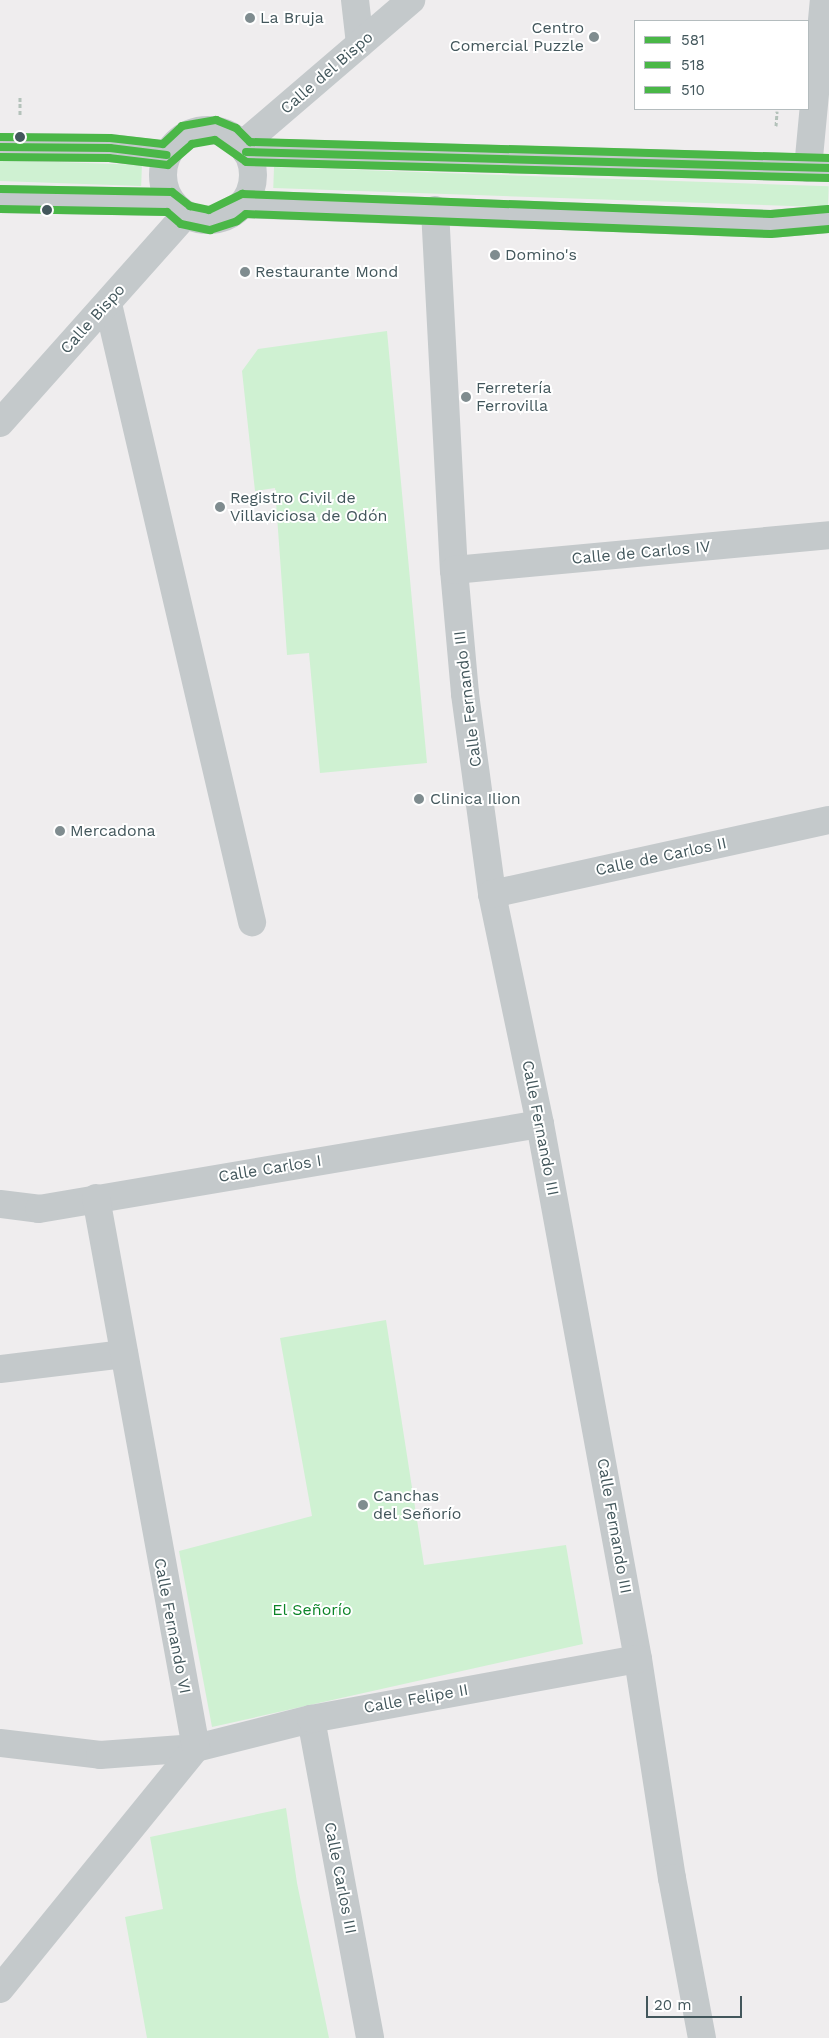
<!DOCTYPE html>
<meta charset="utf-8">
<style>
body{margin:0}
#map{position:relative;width:829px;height:2038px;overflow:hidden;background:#efedee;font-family:"Work Sans",sans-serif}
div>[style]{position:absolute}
.green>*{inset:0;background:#cff1d2;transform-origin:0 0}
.path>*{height:3px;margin-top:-1.5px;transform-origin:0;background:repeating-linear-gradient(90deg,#b4c2ba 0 4px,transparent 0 6.5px)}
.minor>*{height:28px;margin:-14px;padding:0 14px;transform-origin:14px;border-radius:14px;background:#c4c9cb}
.minor>.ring{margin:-14px;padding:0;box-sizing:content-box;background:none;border:28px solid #c4c9cb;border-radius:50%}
.bus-1>*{height:8px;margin:-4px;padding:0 4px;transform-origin:4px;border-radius:4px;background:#4ab747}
.bus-2>*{height:8px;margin:-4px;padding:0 4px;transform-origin:4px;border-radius:4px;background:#4ab747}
.bus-3>*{height:8px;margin:-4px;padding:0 4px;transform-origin:4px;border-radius:4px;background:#4ab747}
.dots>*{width:14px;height:14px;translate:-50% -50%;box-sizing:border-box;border:2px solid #fff;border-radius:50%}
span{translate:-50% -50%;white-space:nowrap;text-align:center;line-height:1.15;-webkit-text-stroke:4px #fff;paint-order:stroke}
.poi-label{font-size:16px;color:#43575c}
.left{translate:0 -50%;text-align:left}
.right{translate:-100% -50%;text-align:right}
.street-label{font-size:16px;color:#43575c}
.park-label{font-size:16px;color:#0c8528}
.legend{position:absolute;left:634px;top:20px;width:175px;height:90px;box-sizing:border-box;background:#fff;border:1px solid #b4bcbe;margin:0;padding:6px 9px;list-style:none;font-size:15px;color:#43575c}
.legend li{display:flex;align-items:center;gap:10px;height:25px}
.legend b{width:25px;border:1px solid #b4bcbe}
.scale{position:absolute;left:646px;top:1996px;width:96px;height:22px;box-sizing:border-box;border:2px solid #43575c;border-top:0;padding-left:6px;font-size:15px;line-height:18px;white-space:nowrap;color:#43575c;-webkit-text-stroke:4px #fff;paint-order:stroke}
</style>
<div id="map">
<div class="green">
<i style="left:0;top:160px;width:142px;height:21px;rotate:2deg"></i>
<i style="left:274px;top:167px;width:555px;height:21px;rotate:2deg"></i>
<i style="clip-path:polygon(387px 331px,427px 763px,320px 773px,309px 653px,287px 655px,275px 488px,255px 491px,242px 371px,258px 349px)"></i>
<i style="clip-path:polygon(386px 1320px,424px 1565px,566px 1545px,583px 1644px,212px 1727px,179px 1551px,312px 1516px,280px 1338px)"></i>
<i style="clip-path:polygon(286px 1808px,297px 1883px,329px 2038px,147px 2038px,125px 1917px,163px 1909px,150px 1837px)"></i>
</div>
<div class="path">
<i style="left:20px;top:97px;width:19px;rotate:90deg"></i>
<i style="left:776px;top:126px;width:15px;rotate:-86deg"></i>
</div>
<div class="minor">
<i style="left:355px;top:0;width:44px;rotate:83.5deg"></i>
<i class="ring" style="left:163px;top:130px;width:62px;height:62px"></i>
<i style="left:242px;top:145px;width:223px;rotate:-40.6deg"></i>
<i style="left:0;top:147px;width:110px;rotate:0.5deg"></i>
<i style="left:110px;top:148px;width:57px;rotate:7deg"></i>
<i style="left:246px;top:152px;width:583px;rotate:1.57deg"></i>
<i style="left:808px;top:168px;width:169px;rotate:-84.6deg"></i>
<i style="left:0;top:199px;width:171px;rotate:1deg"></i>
<i style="left:242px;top:204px;width:529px;rotate:2.17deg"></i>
<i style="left:771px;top:224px;width:58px;rotate:-4.9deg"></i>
<i style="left:435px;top:210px;width:361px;rotate:87deg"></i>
<i style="left:454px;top:570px;width:124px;rotate:84.9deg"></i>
<i style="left:465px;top:694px;width:202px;rotate:82.3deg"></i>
<i style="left:492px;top:894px;width:235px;rotate:78.2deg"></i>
<i style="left:540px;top:1124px;width:544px;rotate:79.62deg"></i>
<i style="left:638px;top:1659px;width:222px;rotate:81.2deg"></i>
<i style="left:672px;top:1878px;width:163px;rotate:79.4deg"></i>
<i style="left:108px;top:304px;width:635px;rotate:76.88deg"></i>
<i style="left:0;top:423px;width:278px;rotate:-48.3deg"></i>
<i style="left:454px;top:570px;width:377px;rotate:-5.3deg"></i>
<i style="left:492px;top:894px;width:345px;rotate:-12.4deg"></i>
<i style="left:0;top:1204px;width:39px;rotate:7deg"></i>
<i style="left:39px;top:1209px;width:508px;rotate:-9.63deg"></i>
<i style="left:0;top:1369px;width:125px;rotate:-6.9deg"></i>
<i style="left:311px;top:1719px;width:324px;rotate:79.5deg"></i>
<i style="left:0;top:1743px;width:101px;rotate:6.8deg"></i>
<i style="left:100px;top:1755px;width:96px;rotate:-4.2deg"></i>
<i style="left:196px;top:1748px;width:119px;rotate:-14.2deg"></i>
<i style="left:311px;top:1719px;width:332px;rotate:-10.4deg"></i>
<i style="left:0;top:1989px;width:311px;rotate:-50.9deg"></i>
<i style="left:196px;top:1748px;width:559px;rotate:-100.3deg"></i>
</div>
<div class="bus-1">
<i style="left:0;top:147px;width:110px;rotate:0.5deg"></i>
<i style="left:110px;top:148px;width:57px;rotate:7deg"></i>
<i style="left:246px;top:152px;width:583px;rotate:1.57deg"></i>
</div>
<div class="bus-2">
<i style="left:0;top:157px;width:109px;rotate:0.5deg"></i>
<i style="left:109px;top:158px;width:59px;rotate:6.8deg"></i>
<i style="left:168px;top:165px;width:32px;rotate:-41deg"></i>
<i style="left:192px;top:144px;width:23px;rotate:-10deg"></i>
<i style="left:215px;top:140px;width:38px;rotate:35deg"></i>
<i style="left:246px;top:162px;width:583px;rotate:1.57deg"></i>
<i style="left:0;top:209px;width:167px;rotate:1deg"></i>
<i style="left:167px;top:212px;width:18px;rotate:41deg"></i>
<i style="left:181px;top:224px;width:30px;rotate:12deg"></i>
<i style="left:210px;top:230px;width:28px;rotate:-18deg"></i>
<i style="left:237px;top:221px;width:11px;rotate:-38deg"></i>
<i style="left:246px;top:214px;width:525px;rotate:2.18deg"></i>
<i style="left:771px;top:234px;width:58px;rotate:-4.9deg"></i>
</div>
<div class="bus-3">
<i style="left:0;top:137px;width:110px;rotate:0.5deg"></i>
<i style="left:110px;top:138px;width:53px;rotate:6.5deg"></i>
<i style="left:163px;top:144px;width:26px;rotate:-43deg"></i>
<i style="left:182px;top:126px;width:35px;rotate:-10deg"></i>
<i style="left:216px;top:120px;width:22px;rotate:22deg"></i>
<i style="left:236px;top:128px;width:20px;rotate:45deg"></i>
<i style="left:250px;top:142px;width:579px;rotate:1.58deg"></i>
<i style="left:0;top:189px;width:172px;rotate:1deg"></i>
<i style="left:172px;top:192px;width:23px;rotate:38deg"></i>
<i style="left:190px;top:206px;width:19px;rotate:12deg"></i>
<i style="left:209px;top:210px;width:37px;rotate:-26deg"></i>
<i style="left:242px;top:194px;width:529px;rotate:2.17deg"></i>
<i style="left:771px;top:214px;width:57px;rotate:-5deg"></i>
</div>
<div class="dots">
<i style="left:250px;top:18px;background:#7f8c8f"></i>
<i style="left:594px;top:37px;background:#7f8c8f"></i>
<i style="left:20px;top:137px;background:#43575c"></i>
<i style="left:47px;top:210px;background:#43575c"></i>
<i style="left:495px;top:255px;background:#7f8c8f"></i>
<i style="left:245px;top:272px;background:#7f8c8f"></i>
<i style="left:466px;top:397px;background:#7f8c8f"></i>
<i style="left:220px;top:507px;background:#7f8c8f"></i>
<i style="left:419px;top:799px;background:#7f8c8f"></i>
<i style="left:60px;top:831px;background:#7f8c8f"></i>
<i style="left:363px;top:1505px;background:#7f8c8f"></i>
</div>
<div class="poi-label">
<span class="left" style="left:260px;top:18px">La Bruja</span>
<span class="right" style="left:584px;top:37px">Centro<br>Comercial Puzzle</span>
<span class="left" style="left:505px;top:255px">Domino's</span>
<span class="left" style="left:255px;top:272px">Restaurante Mond</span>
<span class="left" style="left:476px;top:397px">Ferretería<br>Ferrovilla</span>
<span class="left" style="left:230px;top:507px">Registro Civil de<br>Villaviciosa de Odón</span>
<span class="left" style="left:430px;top:799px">Clinica Ilion</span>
<span class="left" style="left:70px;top:831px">Mercadona</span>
<span class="left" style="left:373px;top:1505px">Canchas<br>del Señorío</span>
</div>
<div class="street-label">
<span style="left:327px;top:73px;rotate:-41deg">Calle del Bispo</span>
<span style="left:93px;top:319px;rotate:-48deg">Calle Bispo</span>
<span style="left:641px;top:553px;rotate:-5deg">Calle de Carlos IV</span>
<span style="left:468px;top:699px;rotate:-97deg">Calle Fernando III</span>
<span style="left:661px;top:857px;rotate:-12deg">Calle de Carlos II</span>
<span style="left:540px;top:1128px;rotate:79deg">Calle Fernando III</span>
<span style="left:270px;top:1169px;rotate:-9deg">Calle Carlos I</span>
<span style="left:614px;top:1526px;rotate:80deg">Calle Fernando III</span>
<span style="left:172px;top:1626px;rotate:79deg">Calle Fernando VI</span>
<span style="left:416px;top:1699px;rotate:-10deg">Calle Felipe II</span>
<span style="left:340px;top:1878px;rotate:79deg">Calle Carlos III</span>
</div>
<div class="park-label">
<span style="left:312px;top:1610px">El Señorío</span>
</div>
<ul class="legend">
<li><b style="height:6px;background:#4ab747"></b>581</li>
<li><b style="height:6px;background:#4ab747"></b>518</li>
<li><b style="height:6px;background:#4ab747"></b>510</li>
</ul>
<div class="scale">20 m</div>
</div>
